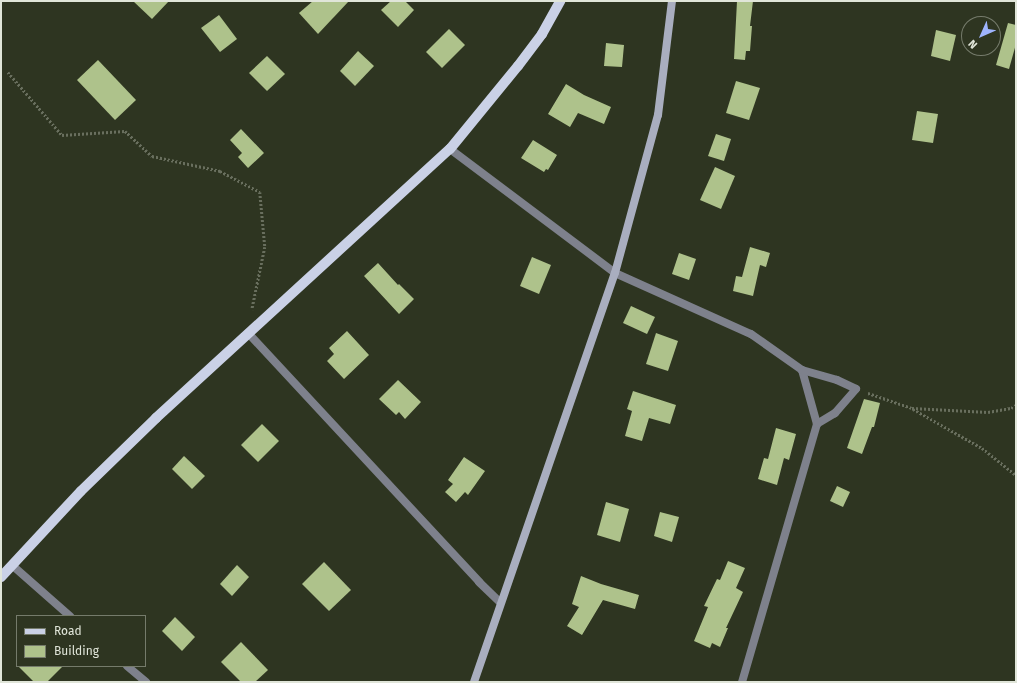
<!DOCTYPE html>
<html>
<head>
<meta charset="utf-8">
<style>
	body { margin:0 }
	#map { position:relative; width:1017px; height:683px; overflow:hidden; background:#2e3521; font-family:"Fira Sans",sans-serif }
	div>[style] { position:absolute }
	.building>* { inset:0; background:#aec28b }
	.path>* { height:2.5px; margin-top:-1.25px; transform-origin:0; background:repeating-linear-gradient(90deg,#696f5e 0 2px,transparent 0 4px) }
	.street>* { height:8px; margin:-4px; padding:0 4px; transform-origin:4px; border-radius:4px; background:#7e818c }
	.secondary>* { height:8px; margin:-4px; padding:0 4px; transform-origin:4px; border-radius:4px; background:#a9aebf }
	.primary>* { height:10px; margin:-5px; padding:0 5px; transform-origin:5px; border-radius:5px; background:#cad1e6 }
	span { translate:-50% -50%; white-space:nowrap; text-align:center; line-height:1.15; -webkit-text-stroke:4px #2e3521; paint-order:stroke }
	.frame { position:absolute; inset:0; border:2px solid #e0e5d9; pointer-events:none }
	.legend { position:absolute; left:16px; top:615px; width:130px; height:52px; box-sizing:border-box; background:#2e3521; border:1px solid #757b6b; margin:0; padding:5px 7px; list-style:none; font-size:12px; color:#e0e5d9 }
	.legend li { display:flex; align-items:center; gap:8px; height:20px }
	.legend b { width:20px; border:1px solid #757b6b }
	.north { position:absolute; left:961px; top:16px; width:40px; height:40px; box-sizing:border-box; background:#2e3521; border:1px solid #757b6b; border-radius:50%; rotate:225deg; font-size:11px; font-weight:700; line-height:16px; text-align:center; color:#e0e5d9 }
	.north::after { content:''; display:block; margin:auto; width:14px; height:18px; background:#9eb4fd; clip-path:polygon(50% 0,100% 100%,50% 72%,0 100%) }
</style>
</head>
<body>
<div id="map">
	<div class="building">
		<i style="clip-path:polygon(133px 1px,169px 1px,152px 19px)"></i>
		<i style="clip-path:polygon(313px 1px,349px 1px,318px 34px,299px 13px)"></i>
		<i style="clip-path:polygon(391px 1px,405px 1px,414px 10px,398px 27px,381px 10px)"></i>
		<i style="clip-path:polygon(737px 1px,753px 1px,750px 26px,752px 26px,750px 51px,746px 51px,745px 60px,734px 59px)"></i>
		<i style="clip-path:polygon(219px 15px,237px 39px,220px 52px,201px 28px)"></i>
		<i style="clip-path:polygon(1008px 23px,1016px 25px,1016px 44px,1009px 69px,996px 65px)"></i>
		<i style="clip-path:polygon(449px 29px,465px 45px,442px 68px,426px 52px)"></i>
		<i style="clip-path:polygon(936px 30px,956px 35px,950px 61px,931px 56px)"></i>
		<i style="clip-path:polygon(606px 43px,624px 45px,622px 67px,604px 66px)"></i>
		<i style="clip-path:polygon(358px 51px,374px 66px,355px 86px,340px 71px)"></i>
		<i style="clip-path:polygon(267px 56px,285px 74px,267px 91px,249px 73px)"></i>
		<i style="clip-path:polygon(98px 60px,136px 100px,115px 120px,77px 80px)"></i>
		<i style="clip-path:polygon(736px 81px,760px 88px,749px 120px,726px 113px)"></i>
		<i style="clip-path:polygon(566px 84px,584px 95px,611px 107px,604px 124px,578px 113px,570px 127px,548px 114px)"></i>
		<i style="clip-path:polygon(917px 111px,938px 114px,933px 143px,912px 140px)"></i>
		<i style="clip-path:polygon(241px 129px,264px 153px,248px 168px,238px 157px,242px 153px,230px 140px)"></i>
		<i style="clip-path:polygon(716px 134px,731px 139px,724px 161px,708px 156px)"></i>
		<i style="clip-path:polygon(533px 140px,557px 155px,548px 170px,546px 169px,544px 172px,521px 158px)"></i>
		<i style="clip-path:polygon(715px 167px,735px 176px,721px 209px,700px 200px)"></i>
		<i style="clip-path:polygon(750px 247px,770px 253px,766px 267px,760px 265px,753px 296px,733px 291px,736px 276px,742px 277px)"></i>
		<i style="clip-path:polygon(679px 253px,696px 259px,689px 280px,672px 274px)"></i>
		<i style="clip-path:polygon(532px 257px,551px 265px,539px 294px,520px 286px)"></i>
		<i style="clip-path:polygon(378px 263px,398px 285px,399px 284px,414px 299px,399px 314px,364px 276px)"></i>
		<i style="clip-path:polygon(631px 306px,655px 317px,647px 334px,623px 323px)"></i>
		<i style="clip-path:polygon(347px 331px,369px 355px,344px 379px,327px 361px,334px 354px,329px 348px)"></i>
		<i style="clip-path:polygon(656px 333px,678px 341px,668px 371px,646px 364px)"></i>
		<i style="clip-path:polygon(398px 380px,421px 402px,405px 419px,399px 412px,396px 415px,379px 399px)"></i>
		<i style="clip-path:polygon(633px 391px,676px 405px,670px 424px,649px 418px,642px 441px,625px 436px,632px 411px,627px 409px)"></i>
		<i style="clip-path:polygon(864px 399px,880px 403px,874px 427px,872px 427px,862px 454px,847px 448px)"></i>
		<i style="clip-path:polygon(262px 424px,279px 441px,258px 462px,241px 445px)"></i>
		<i style="clip-path:polygon(776px 428px,796px 434px,789px 460px,784px 458px,777px 485px,758px 479px,764px 458px,768px 459px)"></i>
		<i style="clip-path:polygon(184px 456px,205px 476px,192px 489px,172px 469px)"></i>
		<i style="clip-path:polygon(464px 457px,485px 471px,468px 495px,465px 492px,456px 502px,445px 492px,453px 484px,448px 480px)"></i>
		<i style="clip-path:polygon(837px 486px,850px 492px,843px 507px,830px 501px)"></i>
		<i style="clip-path:polygon(606px 502px,629px 509px,620px 542px,597px 535px)"></i>
		<i style="clip-path:polygon(660px 512px,679px 517px,672px 542px,654px 536px)"></i>
		<i style="clip-path:polygon(728px 561px,745px 568px,736px 588px,743px 592px,726px 628px,728px 628px,720px 647px,712px 643px,710px 648px,694px 641px,708px 607px,704px 606px,717px 579px,720px 580px)"></i>
		<i style="clip-path:polygon(324px 562px,351px 590px,329px 611px,302px 584px)"></i>
		<i style="clip-path:polygon(237px 565px,249px 577px,232px 596px,220px 584px)"></i>
		<i style="clip-path:polygon(581px 576px,601px 584px,639px 595px,635px 609px,603px 600px,582px 635px,567px 626px,579px 607px,572px 604px)"></i>
		<i style="clip-path:polygon(175px 617px,195px 637px,182px 651px,162px 631px)"></i>
		<i style="clip-path:polygon(241px 642px,268px 670px,255px 682px,241px 682px,221px 662px)"></i>
		<i style="clip-path:polygon(18px 666px,63px 666px,47px 682px,34px 682px)"></i>
	</div>
	<div class="path">
		<i style="left:8px;top:72px;width:83px;rotate:49.4deg"></i>
		<i style="left:62px;top:135px;width:63px;rotate:-3.6deg"></i>
		<i style="left:125px;top:131px;width:37px;rotate:43deg"></i>
		<i style="left:152px;top:156px;width:70px;rotate:12.4deg"></i>
		<i style="left:220px;top:171px;width:45px;rotate:27.7deg"></i>
		<i style="left:260px;top:192px;width:55px;rotate:84.8deg"></i>
		<i style="left:265px;top:247px;width:64px;rotate:101.7deg"></i>
		<i style="left:868px;top:393px;width:46px;rotate:18.8deg"></i>
		<i style="left:912px;top:408px;width:76px;rotate:3deg"></i>
		<i style="left:988px;top:412px;width:23px;rotate:-10deg"></i>
		<i style="left:1011px;top:408px;width:6px;rotate:-31deg"></i>
		<i style="left:913px;top:409px;width:79px;rotate:29.5deg"></i>
		<i style="left:982px;top:448px;width:43px;rotate:38.5deg"></i>
	</div>
	<div class="street">
		<i style="left:450px;top:149px;width:206px;rotate:36.9deg"></i>
		<i style="left:615px;top:273px;width:149px;rotate:24.2deg"></i>
		<i style="left:751px;top:334px;width:62px;rotate:35.2deg"></i>
		<i style="left:802px;top:370px;width:56px;rotate:74.5deg"></i>
		<i style="left:817px;top:424px;width:269px;rotate:106.2deg"></i>
		<i style="left:248px;top:333px;width:340px;rotate:47.1deg"></i>
		<i style="left:479px;top:582px;width:29px;rotate:44deg"></i>
		<i style="left:802px;top:370px;width:36px;rotate:16deg"></i>
		<i style="left:837px;top:380px;width:21px;rotate:25deg"></i>
		<i style="left:856px;top:389px;width:32px;rotate:131deg"></i>
		<i style="left:835px;top:413px;width:21px;rotate:149deg"></i>
		<i style="left:13px;top:566px;width:76px;rotate:41.3deg"></i>
		<i style="left:127px;top:666px;width:25px;rotate:40deg"></i>
	</div>
	<div class="secondary">
		<i style="left:474px;top:682px;width:433px;rotate:-71deg"></i>
		<i style="left:615px;top:273px;width:164px;rotate:-74.8deg"></i>
		<i style="left:658px;top:115px;width:115px;rotate:-83deg"></i>
	</div>
	<div class="primary">
		<i style="left:1px;top:577px;width:117px;rotate:-47.1deg"></i>
		<i style="left:81px;top:491px;width:105px;rotate:-44.2deg"></i>
		<i style="left:156px;top:418px;width:398px;rotate:-42.5deg"></i>
		<i style="left:450px;top:149px;width:107px;rotate:-50.7deg"></i>
		<i style="left:518px;top:66px;width:40px;rotate:-53deg"></i>
		<i style="left:542px;top:34px;width:38px;rotate:-61deg"></i>
	</div>
	<div class="frame"></div>
	<ul class="legend">
	<li><b style="height:5px;background:#cad1e6"></b>Road</li>
	<li><b style="height:11px;background:#aec28b"></b>Building</li>
	</ul>
	<div class="north">N</div>
</div>
</body>
</html>
